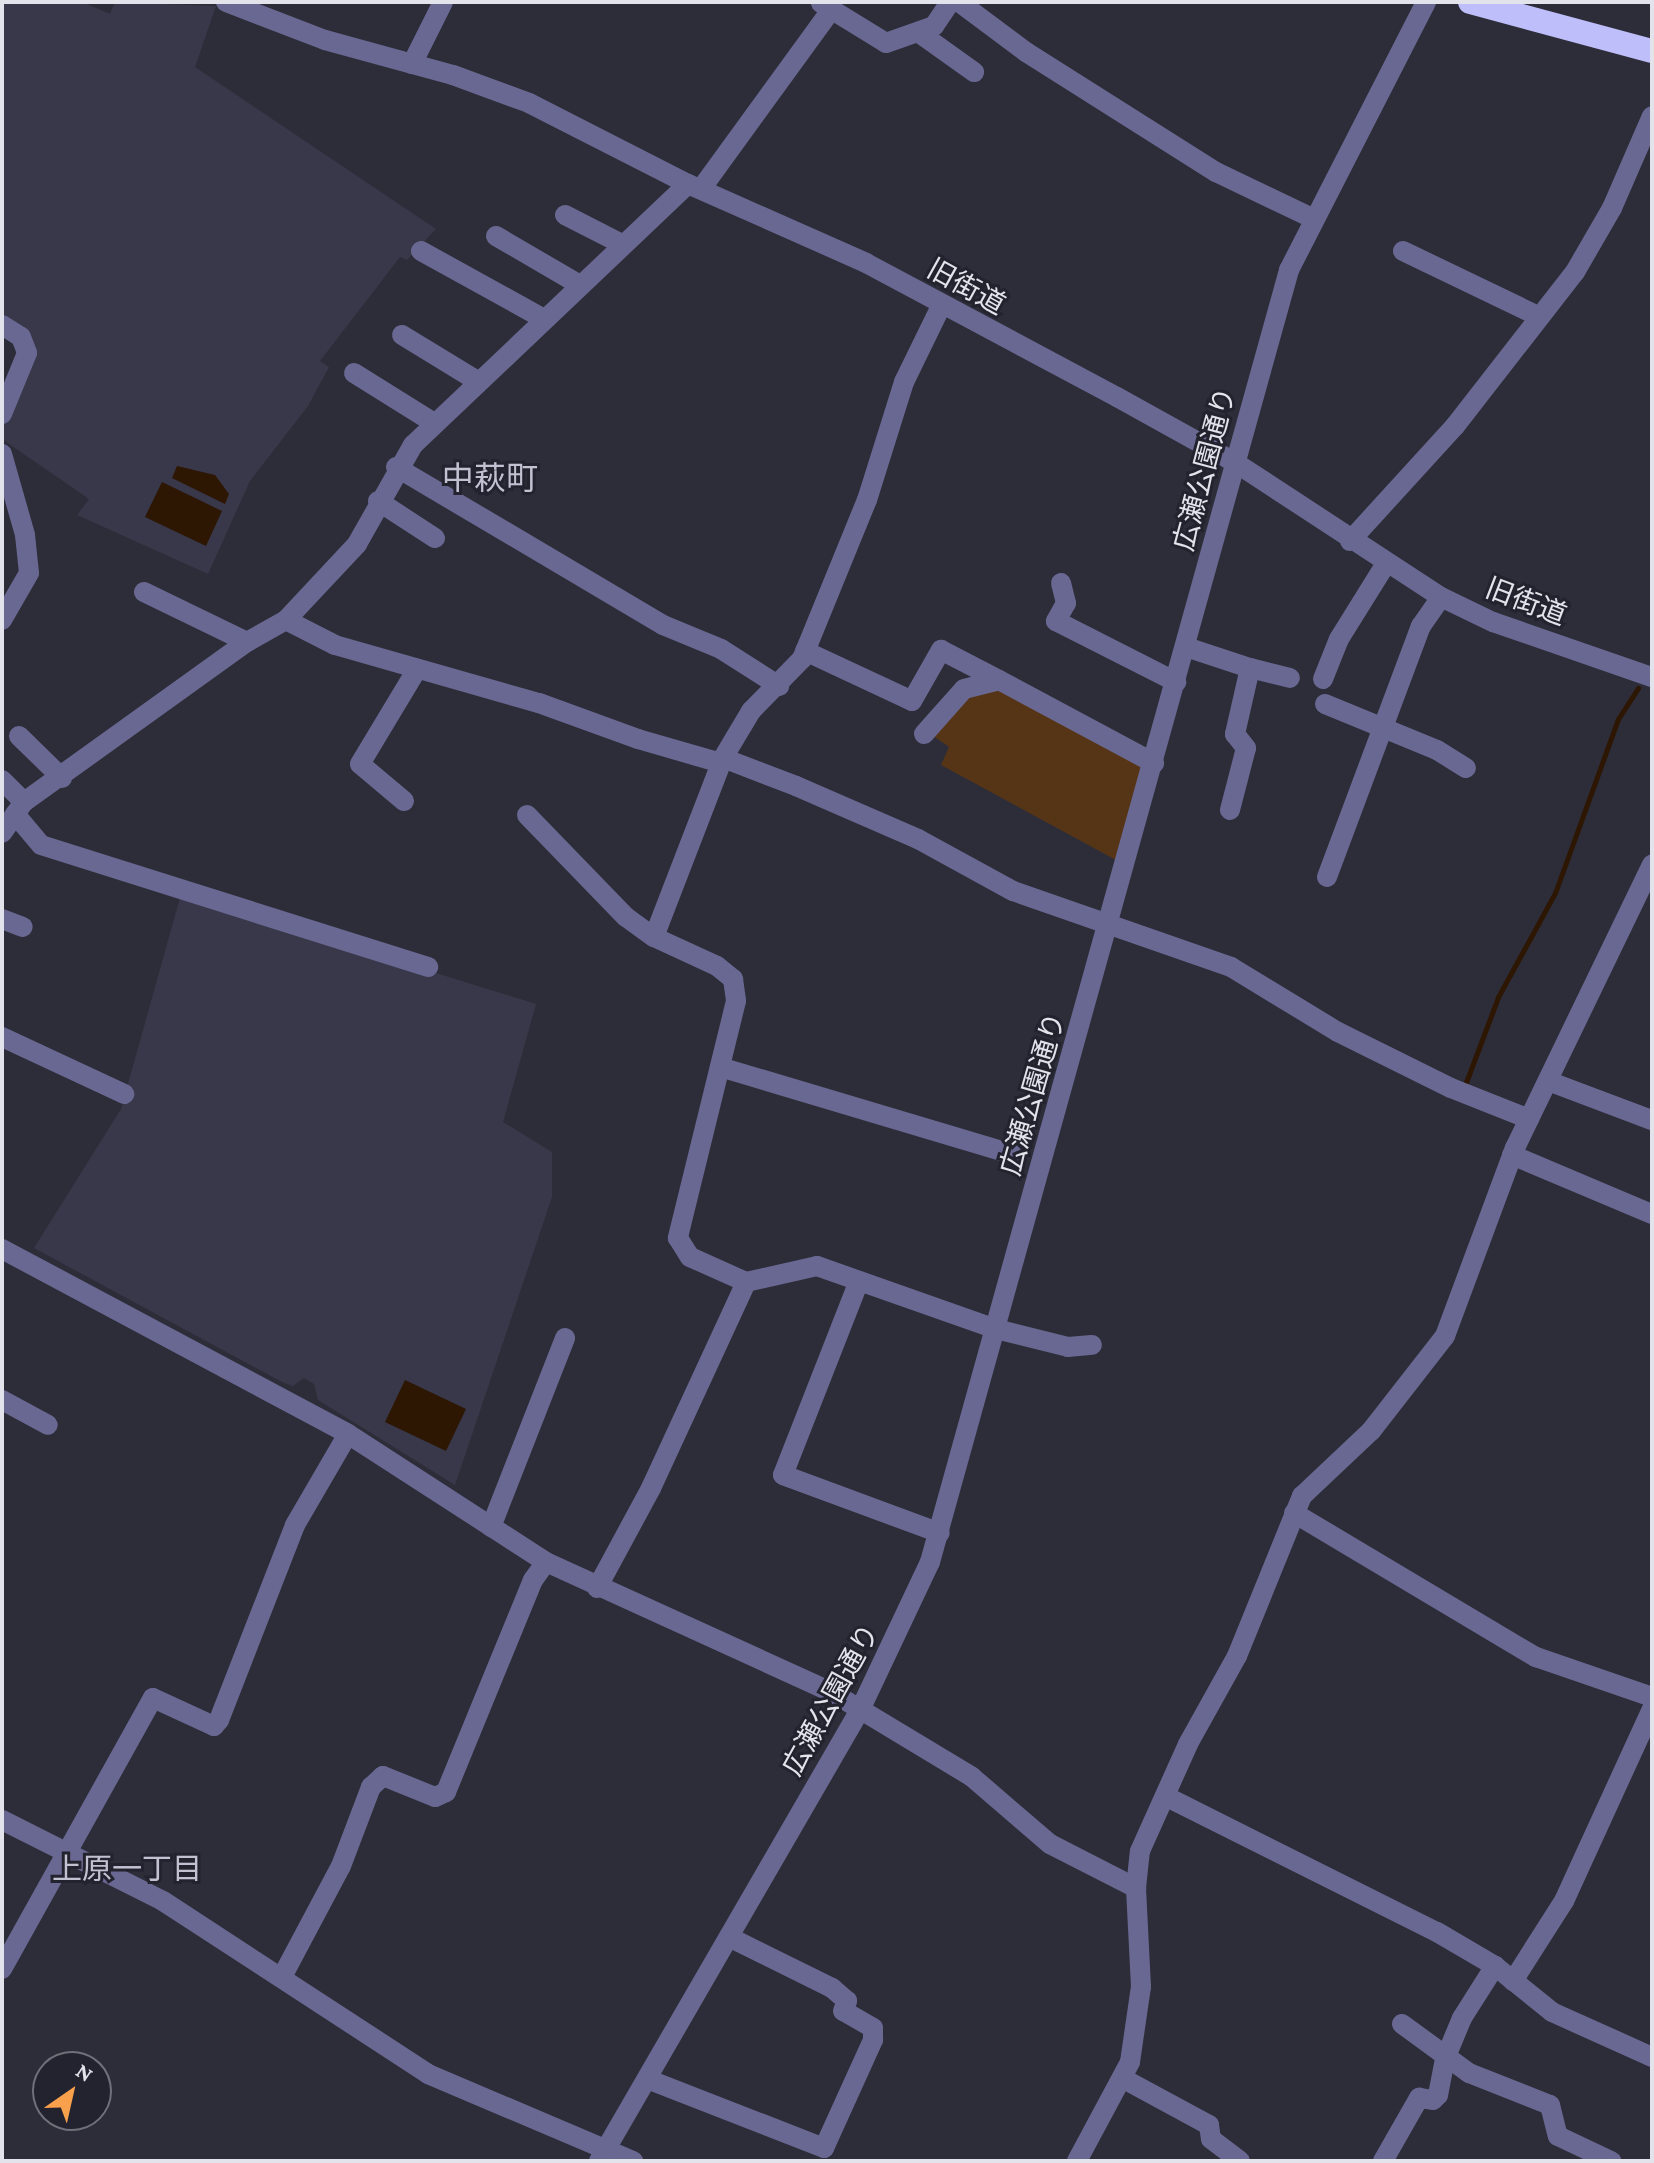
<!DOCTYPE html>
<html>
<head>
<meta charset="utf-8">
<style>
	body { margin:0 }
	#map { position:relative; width:1654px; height:2163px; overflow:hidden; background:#2d2d39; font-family:"Crimson Pro","Noto Sans JP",serif }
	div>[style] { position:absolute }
	.built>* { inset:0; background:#38384a }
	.green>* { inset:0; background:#563516 }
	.water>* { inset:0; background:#2d1602 }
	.stream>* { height:5px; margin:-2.5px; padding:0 2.5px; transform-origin:2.5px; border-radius:2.5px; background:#2d1602 }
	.minor>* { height:20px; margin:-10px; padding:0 10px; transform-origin:10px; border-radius:10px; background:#696892 }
	.highway>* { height:24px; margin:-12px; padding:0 12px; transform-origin:12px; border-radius:12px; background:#bebefb }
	span { translate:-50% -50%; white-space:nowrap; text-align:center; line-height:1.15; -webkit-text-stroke:6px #23232f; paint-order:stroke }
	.street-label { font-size:28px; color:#e3e3eb }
	.neighbourhood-label { font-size:30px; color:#c1c2d1 }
	.quarter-label { font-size:32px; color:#c1c2d1 }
	.frame { position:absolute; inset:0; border:4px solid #e3e3eb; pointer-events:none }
	.north { position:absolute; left:32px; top:2051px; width:80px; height:80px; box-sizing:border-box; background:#23232f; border:2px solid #70707a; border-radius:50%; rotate:34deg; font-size:22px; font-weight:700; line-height:32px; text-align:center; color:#e3e3eb }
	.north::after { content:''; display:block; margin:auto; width:28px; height:36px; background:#f9a04d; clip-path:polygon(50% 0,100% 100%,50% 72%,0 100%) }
</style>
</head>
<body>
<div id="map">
	<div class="built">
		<i style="clip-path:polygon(2px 2px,82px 2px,110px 14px,115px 2px,216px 6px,195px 67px,436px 229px,407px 260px,400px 257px,320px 361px,329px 367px,308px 406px,250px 481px,208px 574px,77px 515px,89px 499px,2px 439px,2px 425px,34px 352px,2px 316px)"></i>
		<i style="clip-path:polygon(181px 894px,536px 1004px,503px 1122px,552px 1152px,552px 1197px,455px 1485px,318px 1400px,314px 1384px,304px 1378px,293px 1386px,284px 1383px,34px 1248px,121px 1109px)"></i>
	</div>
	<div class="green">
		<i style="clip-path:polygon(995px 687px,1144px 767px,1116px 860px,941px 765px,949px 747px,932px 735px,968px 693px)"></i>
	</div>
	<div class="water">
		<i style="clip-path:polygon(177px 466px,215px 475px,229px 494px,225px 504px,172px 478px)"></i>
		<i style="clip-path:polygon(162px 482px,222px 511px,206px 546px,145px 517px)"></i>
		<i style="clip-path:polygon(405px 1380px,466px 1409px,446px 1451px,385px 1422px)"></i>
	</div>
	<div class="stream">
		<i style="left:1465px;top:1085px;width:94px;rotate:-69.4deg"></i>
		<i style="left:1498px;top:997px;width:119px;rotate:-61.3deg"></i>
		<i style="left:1555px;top:893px;width:185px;rotate:-70.1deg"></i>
		<i style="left:1618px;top:719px;width:37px;rotate:-57deg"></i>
	</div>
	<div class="minor">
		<i style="left:226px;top:2px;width:106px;rotate:21deg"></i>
		<i style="left:325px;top:40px;width:133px;rotate:15.3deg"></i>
		<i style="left:453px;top:75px;width:81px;rotate:20.2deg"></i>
		<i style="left:529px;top:103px;width:178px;rotate:27deg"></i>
		<i style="left:688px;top:184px;width:195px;rotate:23.9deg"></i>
		<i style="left:866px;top:263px;width:285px;rotate:28.1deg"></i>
		<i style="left:1117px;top:397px;width:136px;rotate:29deg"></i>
		<i style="left:1236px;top:463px;width:245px;rotate:33.2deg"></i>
		<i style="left:1441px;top:597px;width:58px;rotate:25.7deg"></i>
		<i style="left:1493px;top:622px;width:168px;rotate:19.1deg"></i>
		<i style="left:959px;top:2px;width:84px;rotate:36.7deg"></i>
		<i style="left:1026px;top:52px;width:225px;rotate:32.3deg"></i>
		<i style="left:1216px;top:172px;width:106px;rotate:25.6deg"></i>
		<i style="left:821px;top:3px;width:76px;rotate:31.6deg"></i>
		<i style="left:886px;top:43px;width:51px;rotate:-19.5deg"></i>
		<i style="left:934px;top:26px;width:29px;rotate:-56deg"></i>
		<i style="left:918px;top:32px;width:69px;rotate:35.5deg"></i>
		<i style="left:412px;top:64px;width:69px;rotate:-63.4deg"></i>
		<i style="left:701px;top:189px;width:223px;rotate:-54deg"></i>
		<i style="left:565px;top:215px;width:64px;rotate:27deg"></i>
		<i style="left:496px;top:236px;width:97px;rotate:30.3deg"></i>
		<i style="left:421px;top:251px;width:141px;rotate:28.9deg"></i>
		<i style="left:1403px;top:251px;width:148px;rotate:25.7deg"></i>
		<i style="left:2px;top:325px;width:22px;rotate:32deg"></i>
		<i style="left:21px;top:337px;width:17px;rotate:69deg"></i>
		<i style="left:27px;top:353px;width:66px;rotate:112.3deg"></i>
		<i style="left:402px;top:335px;width:90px;rotate:31.4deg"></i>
		<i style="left:354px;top:373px;width:94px;rotate:32deg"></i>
		<i style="left:2px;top:454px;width:84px;rotate:74.1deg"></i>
		<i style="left:25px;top:535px;width:38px;rotate:84deg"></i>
		<i style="left:29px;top:573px;width:54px;rotate:119.9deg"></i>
		<i style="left:396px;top:467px;width:310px;rotate:30.6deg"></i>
		<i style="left:663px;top:625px;width:63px;rotate:22.5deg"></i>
		<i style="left:721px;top:649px;width:69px;rotate:32.5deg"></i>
		<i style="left:378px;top:501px;width:68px;rotate:33deg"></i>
		<i style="left:1350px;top:541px;width:156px;rotate:-47.6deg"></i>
		<i style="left:1455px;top:426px;width:195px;rotate:-52.1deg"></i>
		<i style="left:1575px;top:272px;width:74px;rotate:-60deg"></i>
		<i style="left:1612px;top:208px;width:100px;rotate:-66.5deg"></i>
		<i style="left:1061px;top:583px;width:21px;rotate:76deg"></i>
		<i style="left:1066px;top:603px;width:21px;rotate:119deg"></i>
		<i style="left:1056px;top:621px;width:135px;rotate:26.9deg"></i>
		<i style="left:144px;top:592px;width:114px;rotate:25.9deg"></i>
		<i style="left:286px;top:620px;width:55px;rotate:27deg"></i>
		<i style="left:335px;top:645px;width:212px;rotate:15.9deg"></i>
		<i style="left:539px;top:703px;width:105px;rotate:20deg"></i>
		<i style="left:638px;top:739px;width:86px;rotate:16.1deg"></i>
		<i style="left:721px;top:763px;width:5px;rotate:-68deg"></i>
		<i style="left:723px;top:758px;width:78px;rotate:21deg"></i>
		<i style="left:796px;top:786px;width:133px;rotate:23.5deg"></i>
		<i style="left:918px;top:839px;width:108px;rotate:28.7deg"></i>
		<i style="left:1013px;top:891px;width:231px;rotate:19.2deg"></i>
		<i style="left:1231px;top:967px;width:125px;rotate:31.3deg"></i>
		<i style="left:1338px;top:1032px;width:126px;rotate:26.4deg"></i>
		<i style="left:1451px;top:1088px;width:84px;rotate:21.7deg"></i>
		<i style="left:1186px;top:647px;width:67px;rotate:18.2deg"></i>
		<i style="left:1250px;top:668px;width:68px;rotate:102.8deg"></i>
		<i style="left:1235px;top:734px;width:18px;rotate:52deg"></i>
		<i style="left:1246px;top:748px;width:64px;rotate:104.5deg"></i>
		<i style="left:805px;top:651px;width:118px;rotate:25deg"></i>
		<i style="left:912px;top:701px;width:59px;rotate:-60.4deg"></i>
		<i style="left:941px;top:650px;width:65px;rotate:27.3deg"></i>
		<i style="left:1250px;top:668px;width:41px;rotate:14deg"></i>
		<i style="left:1323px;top:679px;width:43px;rotate:-68.2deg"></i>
		<i style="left:1339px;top:639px;width:87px;rotate:-58.1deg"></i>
		<i style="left:1325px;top:704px;width:121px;rotate:22.3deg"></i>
		<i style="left:1437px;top:750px;width:34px;rotate:32deg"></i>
		<i style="left:924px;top:734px;width:60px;rotate:-48.4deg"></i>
		<i style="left:964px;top:689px;width:36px;rotate:-14deg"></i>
		<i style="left:999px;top:680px;width:176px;rotate:28.2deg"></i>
		<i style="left:19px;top:736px;width:60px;rotate:44.3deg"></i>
		<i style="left:723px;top:758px;width:55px;rotate:-59.2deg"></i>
		<i style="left:751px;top:711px;width:73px;rotate:-45.6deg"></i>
		<i style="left:802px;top:659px;width:172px;rotate:-67.8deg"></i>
		<i style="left:867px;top:500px;width:124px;rotate:-72.6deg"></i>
		<i style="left:904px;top:382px;width:85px;rotate:-64deg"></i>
		<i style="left:2px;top:780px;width:31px;rotate:45deg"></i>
		<i style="left:404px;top:801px;width:57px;rotate:-139.9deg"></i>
		<i style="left:360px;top:764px;width:111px;rotate:-59deg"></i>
		<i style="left:15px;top:814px;width:40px;rotate:50deg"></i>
		<i style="left:41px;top:845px;width:406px;rotate:17.5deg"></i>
		<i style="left:527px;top:815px;width:142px;rotate:45.9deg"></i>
		<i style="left:626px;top:917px;width:34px;rotate:36deg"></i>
		<i style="left:654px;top:937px;width:186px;rotate:-68.9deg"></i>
		<i style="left:2px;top:833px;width:38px;rotate:-55deg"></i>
		<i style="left:24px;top:802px;width:274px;rotate:-35.7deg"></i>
		<i style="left:247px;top:642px;width:45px;rotate:-29.4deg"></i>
		<i style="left:286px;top:620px;width:104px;rotate:-46.9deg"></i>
		<i style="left:357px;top:544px;width:114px;rotate:-60.5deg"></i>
		<i style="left:413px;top:445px;width:379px;rotate:-43.5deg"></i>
		<i style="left:1327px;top:877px;width:268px;rotate:-69.5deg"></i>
		<i style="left:1421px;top:626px;width:35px;rotate:-55deg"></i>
		<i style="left:2px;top:919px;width:22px;rotate:21deg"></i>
		<i style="left:654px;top:937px;width:69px;rotate:24.7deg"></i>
		<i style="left:717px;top:966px;width:21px;rotate:39deg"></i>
		<i style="left:733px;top:979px;width:22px;rotate:82deg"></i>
		<i style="left:736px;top:1001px;width:244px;rotate:103.8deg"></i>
		<i style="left:678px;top:1238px;width:22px;rotate:58deg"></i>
		<i style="left:690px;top:1257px;width:61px;rotate:24.1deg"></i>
		<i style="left:2px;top:1037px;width:135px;rotate:25deg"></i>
		<i style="left:720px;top:1067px;width:304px;rotate:16.6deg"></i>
		<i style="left:1548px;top:1081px;width:111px;rotate:20.6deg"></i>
		<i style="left:1512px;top:1155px;width:152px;rotate:22.9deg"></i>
		<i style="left:2px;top:1249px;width:392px;rotate:28.1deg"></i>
		<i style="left:348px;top:1434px;width:236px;rotate:32.9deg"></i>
		<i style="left:546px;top:1562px;width:315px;rotate:24.5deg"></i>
		<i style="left:833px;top:1693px;width:162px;rotate:31.1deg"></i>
		<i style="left:972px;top:1777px;width:103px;rotate:40.7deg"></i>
		<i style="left:1050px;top:1844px;width:97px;rotate:27.1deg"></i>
		<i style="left:859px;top:1281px;width:208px;rotate:111.4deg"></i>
		<i style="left:783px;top:1475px;width:167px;rotate:20.3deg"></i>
		<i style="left:2px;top:1400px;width:52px;rotate:28.5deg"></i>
		<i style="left:1294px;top:1513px;width:282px;rotate:30.8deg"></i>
		<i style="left:1536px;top:1657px;width:123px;rotate:19deg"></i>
		<i style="left:491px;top:1527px;width:203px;rotate:-68.6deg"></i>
		<i style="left:597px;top:1588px;width:114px;rotate:-61.6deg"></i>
		<i style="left:651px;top:1488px;width:227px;rotate:-65.2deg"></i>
		<i style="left:746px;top:1282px;width:73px;rotate:-12.7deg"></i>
		<i style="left:817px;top:1266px;width:190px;rotate:19.4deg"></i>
		<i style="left:996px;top:1329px;width:74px;rotate:14deg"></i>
		<i style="left:1068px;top:1347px;width:24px;rotate:-5deg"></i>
		<i style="left:1165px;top:1796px;width:304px;rotate:26.6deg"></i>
		<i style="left:1437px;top:1932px;width:67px;rotate:30.4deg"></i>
		<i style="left:1495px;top:1966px;width:73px;rotate:38.9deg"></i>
		<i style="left:1552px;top:2012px;width:110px;rotate:24.2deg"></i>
		<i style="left:2px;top:1820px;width:180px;rotate:26.7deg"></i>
		<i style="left:163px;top:1901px;width:316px;rotate:33.1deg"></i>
		<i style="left:428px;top:2074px;width:223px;rotate:23deg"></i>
		<i style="left:2px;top:1969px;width:310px;rotate:-60.9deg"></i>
		<i style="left:153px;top:1698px;width:67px;rotate:24.7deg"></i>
		<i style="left:214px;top:1726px;width:8px;rotate:-50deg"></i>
		<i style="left:219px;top:1720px;width:209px;rotate:-68.7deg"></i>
		<i style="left:295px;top:1525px;width:105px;rotate:-59.8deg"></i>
		<i style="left:283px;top:1975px;width:123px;rotate:-62deg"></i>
		<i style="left:341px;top:1866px;width:85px;rotate:-69.2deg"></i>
		<i style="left:371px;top:1787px;width:16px;rotate:-43deg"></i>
		<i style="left:383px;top:1776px;width:56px;rotate:22deg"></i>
		<i style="left:435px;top:1797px;width:12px;rotate:-24deg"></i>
		<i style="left:446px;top:1792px;width:229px;rotate:-67.7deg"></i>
		<i style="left:533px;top:1580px;width:22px;rotate:-54deg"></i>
		<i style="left:1513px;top:1981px;width:95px;rotate:-57.5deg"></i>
		<i style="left:1564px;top:1901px;width:211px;rotate:-65.4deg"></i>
		<i style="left:1402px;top:2024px;width:83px;rotate:36.2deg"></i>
		<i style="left:1469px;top:2073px;width:87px;rotate:21.6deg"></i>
		<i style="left:1550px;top:2105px;width:32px;rotate:76deg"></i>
		<i style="left:1558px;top:2136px;width:59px;rotate:25.3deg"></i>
		<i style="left:1122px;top:2078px;width:99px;rotate:28.4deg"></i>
		<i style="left:1209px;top:2125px;width:14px;rotate:82deg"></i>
		<i style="left:1211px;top:2139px;width:36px;rotate:37deg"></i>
		<i style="left:647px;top:2079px;width:190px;rotate:21.3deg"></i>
		<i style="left:824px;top:2148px;width:119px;rotate:-65.6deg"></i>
		<i style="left:873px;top:2040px;width:12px;rotate:-90deg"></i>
		<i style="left:873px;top:2028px;width:34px;rotate:-150deg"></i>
		<i style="left:843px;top:2011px;width:11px;rotate:-68deg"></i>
		<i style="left:847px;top:2001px;width:20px;rotate:-139deg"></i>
		<i style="left:832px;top:1988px;width:115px;rotate:-153.7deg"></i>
		<i style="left:599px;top:2161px;width:521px;rotate:-59.94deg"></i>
		<i style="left:860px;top:1710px;width:164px;rotate:-64.7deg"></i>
		<i style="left:930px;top:1562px;width:1341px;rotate:-74.47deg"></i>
		<i style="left:1289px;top:270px;width:301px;rotate:-62.9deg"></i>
		<i style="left:1077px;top:2161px;width:112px;rotate:-61.8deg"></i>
		<i style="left:1130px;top:2062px;width:76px;rotate:-81.7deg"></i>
		<i style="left:1141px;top:1987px;width:99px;rotate:-92.9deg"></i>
		<i style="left:1136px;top:1888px;width:37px;rotate:-84deg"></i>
		<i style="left:1140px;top:1851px;width:117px;rotate:-65.8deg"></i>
		<i style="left:1188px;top:1744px;width:101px;rotate:-60.9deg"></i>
		<i style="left:1237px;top:1656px;width:173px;rotate:-67.9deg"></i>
		<i style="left:1302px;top:1496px;width:95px;rotate:-43.3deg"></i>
		<i style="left:1371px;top:1431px;width:120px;rotate:-52.1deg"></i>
		<i style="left:1445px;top:1336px;width:201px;rotate:-69.6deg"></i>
		<i style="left:1515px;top:1148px;width:315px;rotate:-64.2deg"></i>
		<i style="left:1383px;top:2161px;width:73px;rotate:-60.3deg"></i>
		<i style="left:1419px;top:2098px;width:14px;rotate:8deg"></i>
		<i style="left:1433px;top:2100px;width:7px;rotate:-45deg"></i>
		<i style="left:1438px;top:2095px;width:37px;rotate:-79deg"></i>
		<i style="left:1445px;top:2059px;width:44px;rotate:-67.5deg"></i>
		<i style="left:1462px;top:2018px;width:62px;rotate:-57.6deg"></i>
	</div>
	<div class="highway">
		<i style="left:1470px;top:2px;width:188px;rotate:15.1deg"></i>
	</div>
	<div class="street-label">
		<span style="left:966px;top:287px;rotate:29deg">旧街道</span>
		<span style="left:1205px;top:469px;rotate:-75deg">広瀬公園通り</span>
		<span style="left:1526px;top:602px;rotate:21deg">旧街道</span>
		<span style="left:1033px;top:1094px;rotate:-74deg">広瀬公園通り</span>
		<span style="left:831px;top:1700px;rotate:-61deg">広瀬公園通り</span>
	</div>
	<div class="neighbourhood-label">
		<span style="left:127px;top:1869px">上原一丁目</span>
	</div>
	<div class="quarter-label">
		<span style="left:490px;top:478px">中萩町</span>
	</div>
	<div class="frame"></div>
	<div class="north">N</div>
</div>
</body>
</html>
